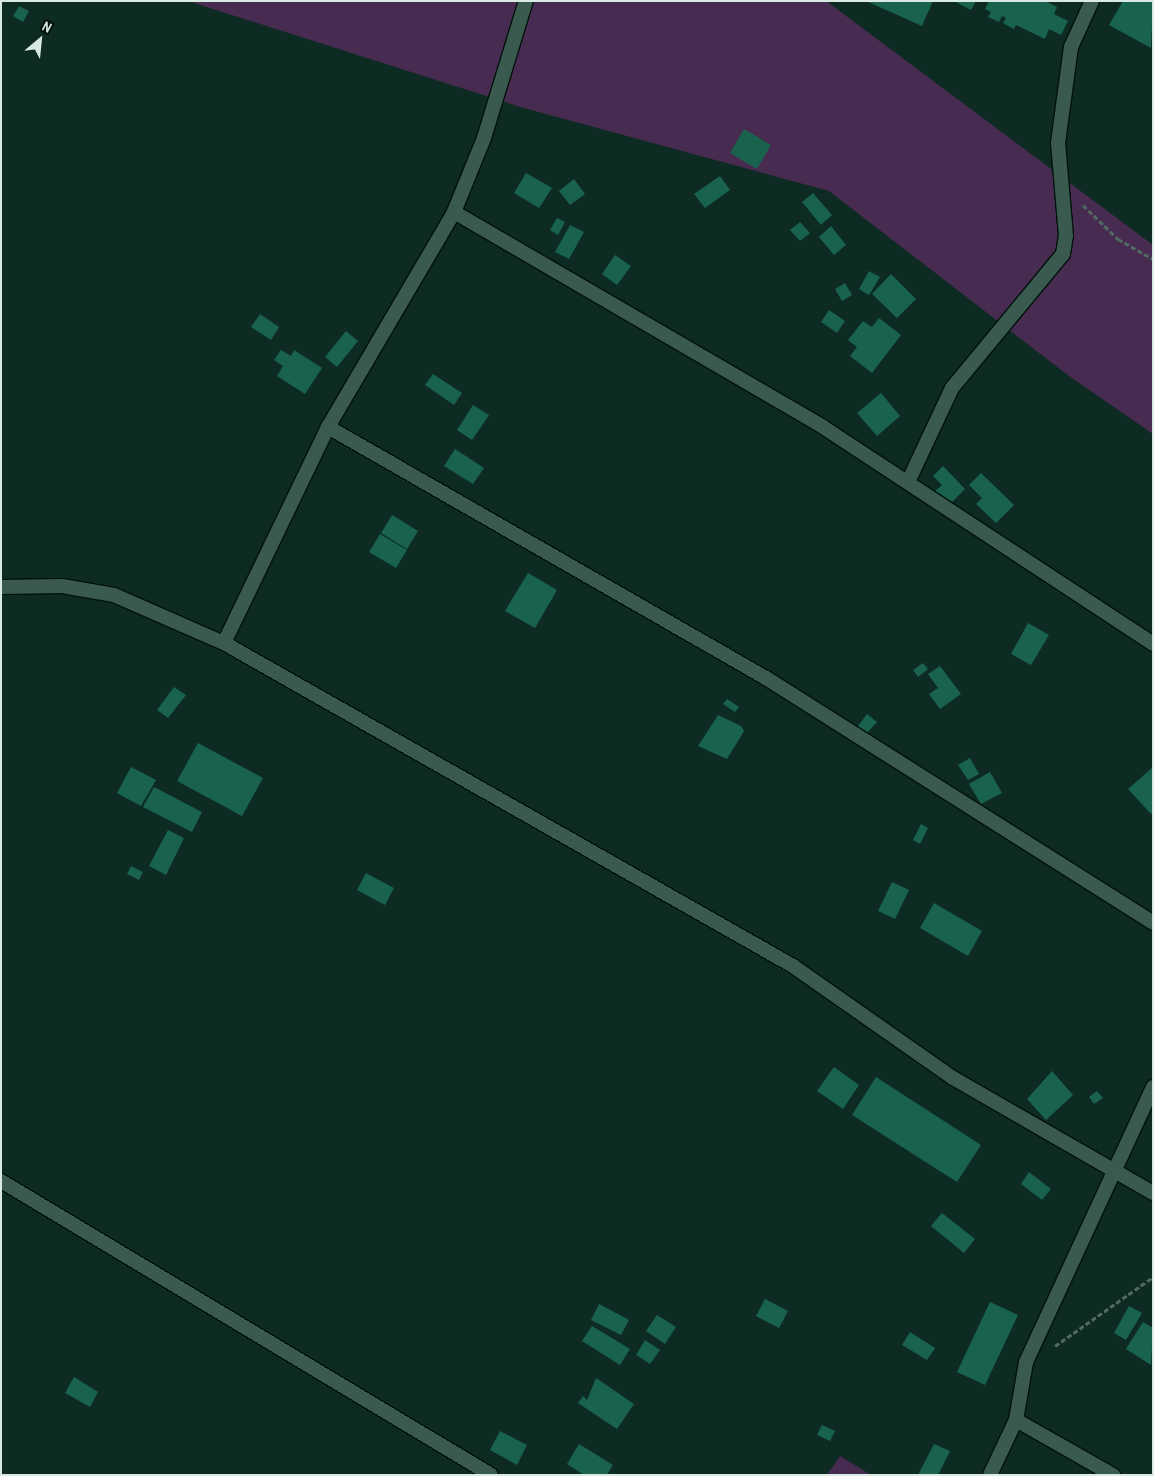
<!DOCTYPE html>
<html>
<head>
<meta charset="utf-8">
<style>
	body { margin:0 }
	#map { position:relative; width:1154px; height:1476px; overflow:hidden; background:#0d2b22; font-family:"Archivo Narrow",sans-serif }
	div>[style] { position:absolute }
	.green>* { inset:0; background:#482b50 }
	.building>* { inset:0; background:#19634e }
	.path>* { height:3px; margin-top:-1.5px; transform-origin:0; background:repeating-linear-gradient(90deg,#506a61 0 5px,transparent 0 7.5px) }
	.roads { filter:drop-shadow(1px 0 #00120c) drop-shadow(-1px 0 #00120c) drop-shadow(0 1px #00120c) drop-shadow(0 -1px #00120c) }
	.minor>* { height:14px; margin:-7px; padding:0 7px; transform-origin:7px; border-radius:7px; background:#3b5a4f }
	span { translate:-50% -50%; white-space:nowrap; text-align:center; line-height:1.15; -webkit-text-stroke:4px #05110d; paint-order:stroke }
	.frame { position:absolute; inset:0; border:2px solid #d9eae3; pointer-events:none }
	.north { position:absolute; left:15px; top:15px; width:50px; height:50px; -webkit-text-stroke:4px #05110d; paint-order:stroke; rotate:28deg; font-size:14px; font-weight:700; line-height:20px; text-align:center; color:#d9eae3 }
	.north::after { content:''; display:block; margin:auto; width:18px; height:22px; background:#d9eae3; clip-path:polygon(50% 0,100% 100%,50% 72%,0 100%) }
</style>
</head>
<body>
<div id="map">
	<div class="green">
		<i style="clip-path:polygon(188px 1px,826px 1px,1153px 245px,1153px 434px,1069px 376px,829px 191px,524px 108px)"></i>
		<i style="clip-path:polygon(840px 1456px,871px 1475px,827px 1475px)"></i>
	</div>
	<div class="building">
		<i style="clip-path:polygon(866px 1px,933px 1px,922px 26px)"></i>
		<i style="clip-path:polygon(954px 1px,976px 1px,971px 10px)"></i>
		<i style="clip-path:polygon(989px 1px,1045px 1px,1057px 7px,1054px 14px,1068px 21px,1061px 35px,1049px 29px,1045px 39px,1016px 25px,1014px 29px,1003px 23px,1006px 18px,1002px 16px,999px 22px,988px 17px,991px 12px,985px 9px)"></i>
		<i style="clip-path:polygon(1123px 1px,1153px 1px,1151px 48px,1109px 25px)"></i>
		<i style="clip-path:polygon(19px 6px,29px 11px,23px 22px,13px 16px)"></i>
		<i style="clip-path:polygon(744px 129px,771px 145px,757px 169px,730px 153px)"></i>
		<i style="clip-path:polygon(526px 173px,552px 188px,539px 208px,514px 193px)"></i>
		<i style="clip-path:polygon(720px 176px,730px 190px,705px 208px,694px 194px)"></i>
		<i style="clip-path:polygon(574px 179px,585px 194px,570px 205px,559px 191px)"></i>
		<i style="clip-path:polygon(813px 193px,832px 215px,821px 225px,802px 202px)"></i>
		<i style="clip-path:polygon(557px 218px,565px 222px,558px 235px,550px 230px)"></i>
		<i style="clip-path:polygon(800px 222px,810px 233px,800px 241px,790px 230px)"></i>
		<i style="clip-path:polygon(570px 225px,584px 232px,569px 259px,555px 252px)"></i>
		<i style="clip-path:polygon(831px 226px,846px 245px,834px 255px,819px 237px)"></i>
		<i style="clip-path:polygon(615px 255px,631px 266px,617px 285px,602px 274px)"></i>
		<i style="clip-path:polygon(869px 271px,880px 277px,869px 295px,859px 289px)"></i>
		<i style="clip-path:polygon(891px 274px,916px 299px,897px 318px,872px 294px)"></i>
		<i style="clip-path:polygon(845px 283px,852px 295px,842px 301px,835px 289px)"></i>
		<i style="clip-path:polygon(829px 310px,845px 321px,837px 333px,821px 322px)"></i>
		<i style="clip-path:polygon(260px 314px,279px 327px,271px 340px,251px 327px)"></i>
		<i style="clip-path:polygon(879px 318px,901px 335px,872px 373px,850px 356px,857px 347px,848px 340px,863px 321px,872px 327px)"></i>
		<i style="clip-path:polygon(346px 331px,358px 341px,337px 367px,325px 357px)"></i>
		<i style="clip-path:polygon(281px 350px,291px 356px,294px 350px,322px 368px,305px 394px,277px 376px,283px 366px,274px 360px)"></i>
		<i style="clip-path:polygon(433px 374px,462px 393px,454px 405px,425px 385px)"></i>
		<i style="clip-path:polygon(881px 393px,900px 416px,877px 436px,857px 413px)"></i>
		<i style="clip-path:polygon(473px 405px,489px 415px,472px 440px,457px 430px)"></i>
		<i style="clip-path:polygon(455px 449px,484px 468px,473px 484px,444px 466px)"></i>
		<i style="clip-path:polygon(943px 466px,965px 489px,948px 506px,934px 492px,942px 485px,933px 476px)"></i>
		<i style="clip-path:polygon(981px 473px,1014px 505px,996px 523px,976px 504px,982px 498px,969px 485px)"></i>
		<i style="clip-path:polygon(392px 515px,418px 531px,407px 549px,381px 533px)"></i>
		<i style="clip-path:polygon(380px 534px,407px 550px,396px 568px,369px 552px)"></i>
		<i style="clip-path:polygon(528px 573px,557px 590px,535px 628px,505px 611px)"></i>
		<i style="clip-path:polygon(1028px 623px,1049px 635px,1031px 665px,1011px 654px)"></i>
		<i style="clip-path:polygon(923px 663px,928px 669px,918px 677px,913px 670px)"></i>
		<i style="clip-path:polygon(940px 666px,961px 694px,940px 709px,929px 694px,938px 688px,928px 674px)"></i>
		<i style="clip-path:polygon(174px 687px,186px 695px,168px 718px,157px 710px)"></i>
		<i style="clip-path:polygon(727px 699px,739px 707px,735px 712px,723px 704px)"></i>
		<i style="clip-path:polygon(867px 714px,877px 722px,867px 733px,858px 726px)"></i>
		<i style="clip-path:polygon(718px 715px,741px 726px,744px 731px,727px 759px,698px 746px)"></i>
		<i style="clip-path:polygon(198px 743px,263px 778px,242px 816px,177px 781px)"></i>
		<i style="clip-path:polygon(970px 758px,979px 774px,968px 780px,958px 765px)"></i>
		<i style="clip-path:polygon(131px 767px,156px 780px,141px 806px,117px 793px)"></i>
		<i style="clip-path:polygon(1153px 767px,1153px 812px,1151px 814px,1128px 789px)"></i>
		<i style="clip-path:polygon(990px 772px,1002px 793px,981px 804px,969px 784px)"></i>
		<i style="clip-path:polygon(154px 787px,202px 812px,192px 832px,143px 807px)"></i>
		<i style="clip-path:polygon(921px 824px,928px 828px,920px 844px,913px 840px)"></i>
		<i style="clip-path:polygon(168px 830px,184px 838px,166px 875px,149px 866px)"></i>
		<i style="clip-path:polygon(131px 866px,143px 872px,139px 880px,127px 874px)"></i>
		<i style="clip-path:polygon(366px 873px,394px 888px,385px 905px,357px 890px)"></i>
		<i style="clip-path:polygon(892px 882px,909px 890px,895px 919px,878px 911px)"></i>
		<i style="clip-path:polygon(934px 903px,982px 931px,968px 956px,920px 928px)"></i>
		<i style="clip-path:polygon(834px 1067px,859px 1085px,843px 1109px,817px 1091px)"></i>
		<i style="clip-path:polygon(1052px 1071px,1073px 1095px,1046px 1120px,1027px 1099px)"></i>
		<i style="clip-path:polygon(876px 1077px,981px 1145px,957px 1182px,852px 1115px)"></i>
		<i style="clip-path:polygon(1097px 1091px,1103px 1098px,1094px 1104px,1089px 1097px)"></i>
		<i style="clip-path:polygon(1029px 1172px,1051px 1189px,1042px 1200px,1021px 1184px)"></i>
		<i style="clip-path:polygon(942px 1213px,975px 1239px,964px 1253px,931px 1226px)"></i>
		<i style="clip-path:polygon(765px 1299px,788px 1311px,779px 1328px,756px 1316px)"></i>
		<i style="clip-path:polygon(990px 1302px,1018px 1315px,985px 1385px,957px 1372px)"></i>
		<i style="clip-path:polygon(599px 1304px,629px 1320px,621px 1335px,591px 1320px)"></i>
		<i style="clip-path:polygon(1129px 1306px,1142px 1313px,1126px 1340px,1114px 1333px)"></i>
		<i style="clip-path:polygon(657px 1315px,676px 1327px,665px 1344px,646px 1331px)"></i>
		<i style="clip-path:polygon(1143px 1322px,1153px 1328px,1151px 1365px,1126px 1349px)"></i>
		<i style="clip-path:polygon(592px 1326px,630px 1349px,620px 1365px,582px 1341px)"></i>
		<i style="clip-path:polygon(910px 1332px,935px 1348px,927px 1360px,902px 1345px)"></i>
		<i style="clip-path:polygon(645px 1340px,660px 1350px,650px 1364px,636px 1355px)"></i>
		<i style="clip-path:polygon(74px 1377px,98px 1392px,90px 1407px,65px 1393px)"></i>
		<i style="clip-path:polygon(596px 1378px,634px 1404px,617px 1429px,578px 1403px,583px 1396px,587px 1400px)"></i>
		<i style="clip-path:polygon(822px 1425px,835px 1431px,830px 1441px,817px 1435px)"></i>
		<i style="clip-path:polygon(500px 1431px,527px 1445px,517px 1465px,490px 1450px)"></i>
		<i style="clip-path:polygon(579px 1444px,613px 1465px,607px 1475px,584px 1475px,567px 1464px)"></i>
		<i style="clip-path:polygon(934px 1444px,950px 1451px,938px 1475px,918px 1475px)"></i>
	</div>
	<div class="path">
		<i style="left:1083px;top:205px;width:49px;rotate:44.2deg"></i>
		<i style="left:1118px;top:239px;width:40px;rotate:29.7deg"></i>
		<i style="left:1055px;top:1346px;width:120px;rotate:-35.1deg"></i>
	</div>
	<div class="roads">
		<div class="minor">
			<i style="left:454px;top:212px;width:427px;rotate:30.2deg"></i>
			<i style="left:823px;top:427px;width:395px;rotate:33.3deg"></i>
			<i style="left:328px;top:427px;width:505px;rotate:29.82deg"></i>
			<i style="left:766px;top:678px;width:458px;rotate:32.3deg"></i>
			<i style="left:908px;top:482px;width:104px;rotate:-64.9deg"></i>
			<i style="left:952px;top:388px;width:174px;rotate:-50.4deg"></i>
			<i style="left:1063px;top:254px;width:18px;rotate:-81deg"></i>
			<i style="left:1066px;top:236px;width:93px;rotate:-94.9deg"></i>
			<i style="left:1058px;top:143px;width:97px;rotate:-82.3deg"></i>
			<i style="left:1071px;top:47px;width:51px;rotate:-65.5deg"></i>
			<i style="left:1px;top:587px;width:61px;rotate:-0.9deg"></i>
			<i style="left:62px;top:586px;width:53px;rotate:9.8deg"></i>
			<i style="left:114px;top:595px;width:120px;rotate:23.6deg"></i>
			<i style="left:224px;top:643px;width:654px;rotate:29.58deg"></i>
			<i style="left:793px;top:966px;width:195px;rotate:35deg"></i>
			<i style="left:953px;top:1078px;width:231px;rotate:29.9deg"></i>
			<i style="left:224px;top:643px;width:240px;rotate:-64.3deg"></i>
			<i style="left:328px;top:427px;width:249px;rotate:-59.6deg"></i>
			<i style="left:454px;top:212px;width:80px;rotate:-67.9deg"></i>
			<i style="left:484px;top:138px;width:143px;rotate:-73deg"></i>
			<i style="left:1px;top:1181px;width:571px;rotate:30.96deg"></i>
			<i style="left:1016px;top:1420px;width:112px;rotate:29.6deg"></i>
			<i style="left:990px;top:1475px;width:61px;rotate:-64.7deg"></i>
			<i style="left:1016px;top:1420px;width:59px;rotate:-80.2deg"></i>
			<i style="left:1026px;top:1362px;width:303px;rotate:-65.2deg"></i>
		</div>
	</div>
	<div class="frame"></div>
	<div class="north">N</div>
</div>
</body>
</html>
